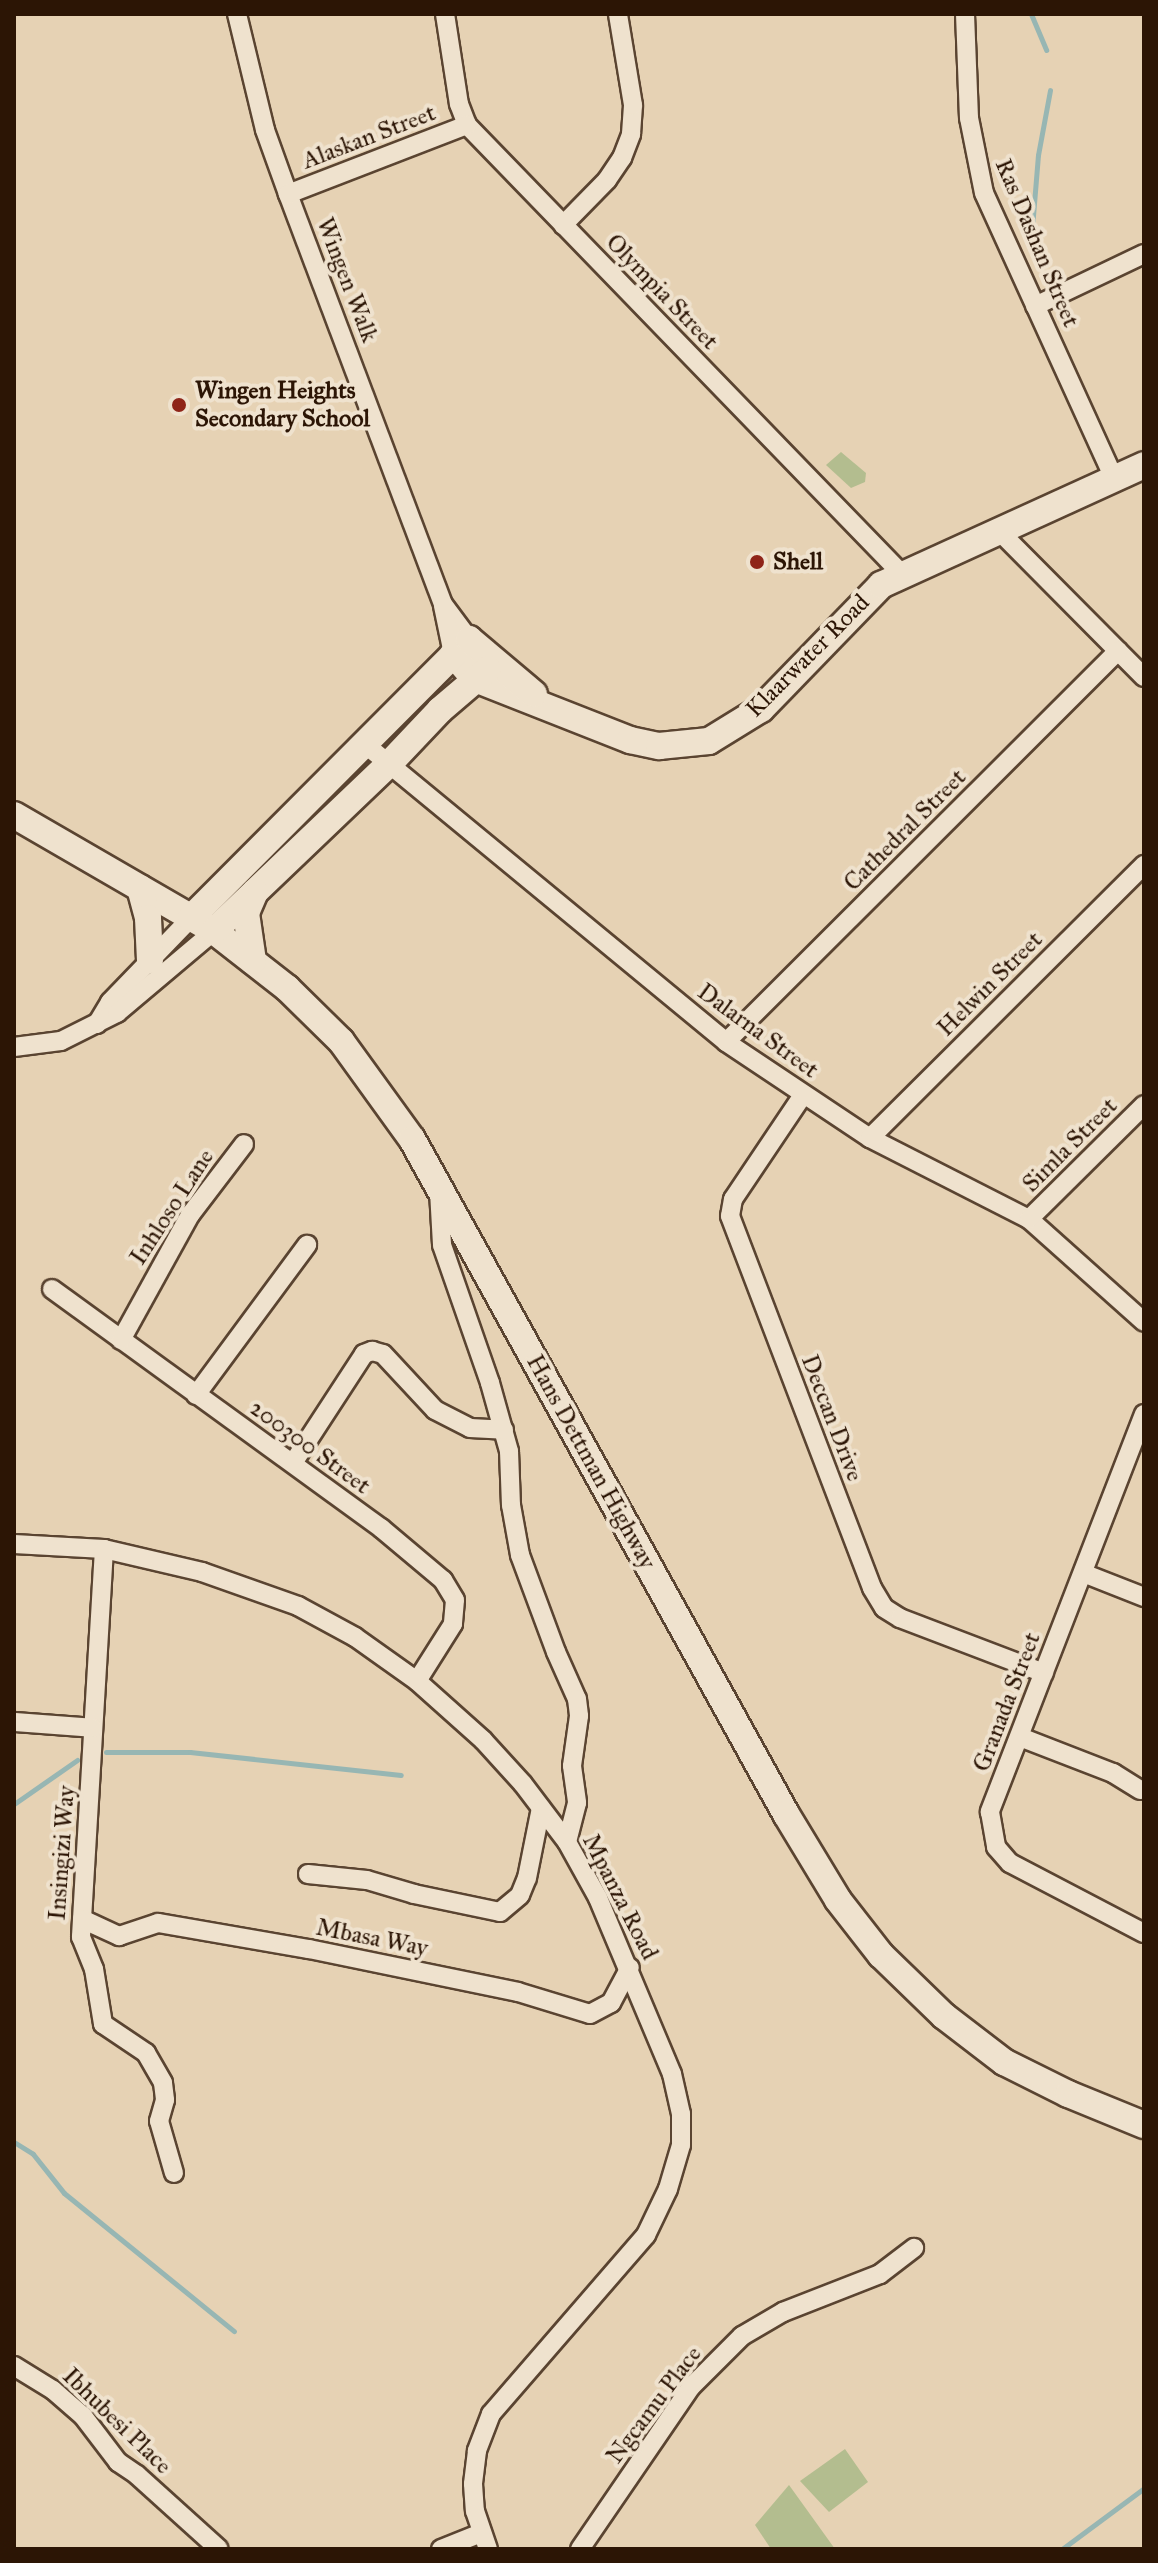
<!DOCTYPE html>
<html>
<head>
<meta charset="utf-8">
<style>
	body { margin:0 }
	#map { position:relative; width:1158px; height:2563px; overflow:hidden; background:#e6d2b4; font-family:"IM FELL Great Primer",serif }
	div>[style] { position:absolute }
	.green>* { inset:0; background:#b3bd8f }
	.stream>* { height:5px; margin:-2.5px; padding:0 2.5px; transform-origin:2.5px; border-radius:2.5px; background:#97b6b3 }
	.roads { filter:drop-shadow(2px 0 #5a4431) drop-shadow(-2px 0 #5a4431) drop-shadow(0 2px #5a4431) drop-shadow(0 -2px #5a4431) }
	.street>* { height:18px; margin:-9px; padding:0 9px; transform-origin:9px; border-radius:9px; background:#efe2ce }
	.secondary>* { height:26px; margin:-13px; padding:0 13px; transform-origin:13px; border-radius:13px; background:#efe2ce }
	.dots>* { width:22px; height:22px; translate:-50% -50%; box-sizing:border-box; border:4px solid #efe2ce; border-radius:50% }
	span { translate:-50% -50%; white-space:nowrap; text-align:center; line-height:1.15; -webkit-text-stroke:8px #efe2ce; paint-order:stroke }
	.street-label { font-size:24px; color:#2c1505 }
	.poi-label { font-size:24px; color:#2c1505; font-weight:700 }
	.left { translate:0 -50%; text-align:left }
	.frame { position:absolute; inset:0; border:16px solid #2c1505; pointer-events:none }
</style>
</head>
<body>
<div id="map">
	<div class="green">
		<i style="clip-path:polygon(841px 452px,866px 473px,865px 482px,851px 488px,826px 465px)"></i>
		<i style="clip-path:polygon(845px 2449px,868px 2482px,829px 2512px,800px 2481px)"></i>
		<i style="clip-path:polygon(789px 2485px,835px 2549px,771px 2549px,755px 2525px)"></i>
	</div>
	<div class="stream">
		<i style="left:1031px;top:14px;width:39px;rotate:67deg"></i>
		<i style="left:1031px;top:240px;width:85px;rotate:-85.3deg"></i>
		<i style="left:1038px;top:155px;width:66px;rotate:-79.5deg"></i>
		<i style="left:106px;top:1752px;width:84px"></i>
		<i style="left:190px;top:1752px;width:212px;rotate:6.2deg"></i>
		<i style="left:14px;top:1804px;width:77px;rotate:-34.9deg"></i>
		<i style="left:14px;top:2142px;width:22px;rotate:32deg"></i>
		<i style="left:33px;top:2154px;width:50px;rotate:51.5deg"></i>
		<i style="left:64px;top:2193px;width:219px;rotate:39.1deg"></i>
		<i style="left:1062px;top:2549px;width:102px;rotate:-36.6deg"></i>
	</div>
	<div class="roads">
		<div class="street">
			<i style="left:237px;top:14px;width:119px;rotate:76.4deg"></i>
			<i style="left:265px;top:130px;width:68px;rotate:70.2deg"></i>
			<i style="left:288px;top:194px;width:438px;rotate:69.3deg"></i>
			<i style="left:443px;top:604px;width:44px;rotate:53.4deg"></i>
			<i style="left:445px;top:14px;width:91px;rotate:81.2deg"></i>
			<i style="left:459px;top:104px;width:22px;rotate:69deg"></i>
			<i style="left:467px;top:125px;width:625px;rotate:45.91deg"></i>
			<i style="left:965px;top:14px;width:104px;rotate:87.8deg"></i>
			<i style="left:969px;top:118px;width:76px;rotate:78.7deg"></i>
			<i style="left:984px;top:193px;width:313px;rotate:65.5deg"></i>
			<i style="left:288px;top:194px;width:192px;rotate:-21.1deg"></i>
			<i style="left:563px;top:225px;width:63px;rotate:-45.6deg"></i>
			<i style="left:607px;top:180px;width:27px;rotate:-56deg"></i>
			<i style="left:622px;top:158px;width:26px;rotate:-69deg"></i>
			<i style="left:631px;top:134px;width:29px;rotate:-86deg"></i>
			<i style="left:633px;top:105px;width:92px;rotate:-99.4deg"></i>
			<i style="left:1035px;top:306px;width:121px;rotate:-25.5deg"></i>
			<i style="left:998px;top:530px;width:207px;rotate:45.2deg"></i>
			<i style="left:443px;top:606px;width:49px;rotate:78.2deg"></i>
			<i style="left:366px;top:745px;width:467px;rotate:39.5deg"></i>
			<i style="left:726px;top:1042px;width:173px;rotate:33.7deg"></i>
			<i style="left:870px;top:1138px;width:178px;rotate:27deg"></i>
			<i style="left:1029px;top:1219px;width:154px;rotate:41.8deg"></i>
			<i style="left:97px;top:1024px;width:26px;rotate:-59deg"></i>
			<i style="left:110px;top:1002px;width:117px;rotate:-46deg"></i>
			<i style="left:726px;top:1042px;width:554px;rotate:-44.93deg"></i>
			<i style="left:14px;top:1047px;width:47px;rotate:-7.3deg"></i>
			<i style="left:61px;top:1041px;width:63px;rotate:-26.6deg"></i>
			<i style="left:117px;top:1013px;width:127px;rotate:-40.2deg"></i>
			<i style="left:803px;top:1095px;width:125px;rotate:123.9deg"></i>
			<i style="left:733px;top:1199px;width:17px;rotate:100deg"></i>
			<i style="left:730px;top:1216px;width:398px;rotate:69.1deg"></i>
			<i style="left:872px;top:1588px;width:23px;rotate:59deg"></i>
			<i style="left:884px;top:1608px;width:19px;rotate:32deg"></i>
			<i style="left:900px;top:1618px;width:154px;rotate:20.9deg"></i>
			<i style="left:870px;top:1138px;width:387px;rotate:-44.9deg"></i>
			<i style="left:439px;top:1191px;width:54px;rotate:86.8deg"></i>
			<i style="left:442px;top:1245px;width:146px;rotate:70.8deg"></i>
			<i style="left:490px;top:1383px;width:71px;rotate:74.4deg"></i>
			<i style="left:509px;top:1451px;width:54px;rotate:87.9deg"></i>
			<i style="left:511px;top:1505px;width:51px;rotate:79.8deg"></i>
			<i style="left:520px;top:1555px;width:103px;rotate:69.6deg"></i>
			<i style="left:556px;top:1652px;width:51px;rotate:65.9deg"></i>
			<i style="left:577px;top:1699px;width:17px;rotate:83deg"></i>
			<i style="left:579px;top:1716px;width:50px;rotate:98deg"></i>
			<i style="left:572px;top:1766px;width:37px;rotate:82deg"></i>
			<i style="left:577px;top:1803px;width:40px;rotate:104.4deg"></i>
			<i style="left:1029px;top:1219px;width:162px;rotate:-44.7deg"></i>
			<i style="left:52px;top:1289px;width:407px;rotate:36deg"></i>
			<i style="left:381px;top:1528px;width:81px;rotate:40deg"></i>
			<i style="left:443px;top:1580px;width:23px;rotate:59deg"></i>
			<i style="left:455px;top:1600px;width:24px;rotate:95deg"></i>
			<i style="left:453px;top:1624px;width:67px;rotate:122.3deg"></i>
			<i style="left:121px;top:1340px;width:143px;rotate:-61.1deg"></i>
			<i style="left:190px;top:1215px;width:89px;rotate:-52.7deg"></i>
			<i style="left:196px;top:1395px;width:187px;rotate:-53.5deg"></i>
			<i style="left:1144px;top:1414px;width:427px;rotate:111.2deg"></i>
			<i style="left:990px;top:1812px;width:36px;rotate:80deg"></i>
			<i style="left:996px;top:1847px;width:21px;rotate:49deg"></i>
			<i style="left:1010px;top:1863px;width:151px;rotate:27.6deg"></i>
			<i style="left:293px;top:1463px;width:130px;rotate:-56.9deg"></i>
			<i style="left:364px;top:1354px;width:9px;rotate:-21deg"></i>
			<i style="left:372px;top:1351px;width:11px;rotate:15deg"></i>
			<i style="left:383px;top:1354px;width:76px;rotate:47.1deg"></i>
			<i style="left:435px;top:1410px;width:39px;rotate:27deg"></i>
			<i style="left:470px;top:1428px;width:34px;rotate:3deg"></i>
			<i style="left:14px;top:1544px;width:90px;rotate:3.2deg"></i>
			<i style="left:104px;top:1549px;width:101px;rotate:13.2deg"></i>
			<i style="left:202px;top:1572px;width:102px;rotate:19.5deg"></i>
			<i style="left:298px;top:1606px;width:65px;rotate:28.5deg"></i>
			<i style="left:355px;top:1637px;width:76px;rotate:35.4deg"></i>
			<i style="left:417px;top:1681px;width:89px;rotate:41.8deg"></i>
			<i style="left:483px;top:1740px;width:59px;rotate:47.7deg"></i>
			<i style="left:523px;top:1784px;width:73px;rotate:52.8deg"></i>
			<i style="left:567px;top:1842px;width:64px;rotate:61deg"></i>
			<i style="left:598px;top:1898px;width:191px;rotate:67.2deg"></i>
			<i style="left:672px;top:2074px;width:41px;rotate:77.3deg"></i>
			<i style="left:681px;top:2114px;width:31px;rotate:90deg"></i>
			<i style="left:681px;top:2145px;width:46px;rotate:106.5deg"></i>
			<i style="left:668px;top:2189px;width:51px;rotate:115.6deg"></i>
			<i style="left:646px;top:2235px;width:237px;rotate:130.9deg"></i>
			<i style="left:491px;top:2414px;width:40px;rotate:111deg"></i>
			<i style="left:477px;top:2451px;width:33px;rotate:97deg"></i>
			<i style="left:473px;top:2484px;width:27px;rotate:86deg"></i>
			<i style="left:475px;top:2511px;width:40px;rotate:71.1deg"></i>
			<i style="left:104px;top:1549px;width:389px;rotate:93.4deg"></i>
			<i style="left:81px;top:1937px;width:35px;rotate:68deg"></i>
			<i style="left:94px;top:1969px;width:56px;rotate:80.7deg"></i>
			<i style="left:103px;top:2024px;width:52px;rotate:34deg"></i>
			<i style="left:146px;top:2053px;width:34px;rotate:60deg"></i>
			<i style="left:163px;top:2083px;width:17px;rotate:83deg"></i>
			<i style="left:165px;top:2100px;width:22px;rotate:106deg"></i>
			<i style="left:159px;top:2121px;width:54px;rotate:73.9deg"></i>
			<i style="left:1083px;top:1573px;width:66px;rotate:21.5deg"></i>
			<i style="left:14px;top:1722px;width:79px;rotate:4.3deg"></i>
			<i style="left:1020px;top:1737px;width:100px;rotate:21.2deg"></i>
			<i style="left:1113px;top:1773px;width:32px;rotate:32deg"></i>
			<i style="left:308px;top:1874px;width:59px;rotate:5.8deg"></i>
			<i style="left:367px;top:1880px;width:49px;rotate:16.6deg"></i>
			<i style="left:414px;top:1894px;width:88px;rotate:11.8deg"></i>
			<i style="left:500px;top:1912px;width:26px;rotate:-40deg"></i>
			<i style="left:520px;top:1895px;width:18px;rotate:-68deg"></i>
			<i style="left:527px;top:1878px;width:71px;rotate:-78.7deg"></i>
			<i style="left:82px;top:1919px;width:41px;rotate:24.7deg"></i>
			<i style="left:119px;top:1936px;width:41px;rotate:-18.4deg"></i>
			<i style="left:158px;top:1923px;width:153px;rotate:9.8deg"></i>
			<i style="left:309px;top:1949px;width:213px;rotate:11.6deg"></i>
			<i style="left:518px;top:1992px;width:75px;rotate:17deg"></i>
			<i style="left:590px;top:2014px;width:24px;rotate:-28deg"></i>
			<i style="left:611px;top:2003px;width:40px;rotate:-62deg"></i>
			<i style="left:14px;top:2366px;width:46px;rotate:31.6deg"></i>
			<i style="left:53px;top:2390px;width:40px;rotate:41deg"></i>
			<i style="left:83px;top:2416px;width:58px;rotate:52.7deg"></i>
			<i style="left:118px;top:2462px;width:23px;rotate:34deg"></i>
			<i style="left:137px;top:2475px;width:110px;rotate:42.1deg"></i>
			<i style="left:441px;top:2549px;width:43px;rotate:-21.8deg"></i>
			<i style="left:580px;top:2549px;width:196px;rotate:-55.6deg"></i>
			<i style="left:691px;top:2387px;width:72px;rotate:-45deg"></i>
			<i style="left:742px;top:2336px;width:48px;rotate:-30.3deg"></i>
			<i style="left:783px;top:2312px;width:104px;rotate:-21.4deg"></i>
			<i style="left:880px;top:2274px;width:43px;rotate:-37.4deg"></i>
		</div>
		<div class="secondary">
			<i style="left:453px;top:654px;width:33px;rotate:49deg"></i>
			<i style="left:475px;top:679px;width:167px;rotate:21.5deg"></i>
			<i style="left:630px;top:740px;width:30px;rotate:12deg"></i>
			<i style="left:659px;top:746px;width:50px;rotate:-5.7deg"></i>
			<i style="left:709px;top:741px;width:61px;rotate:-31.6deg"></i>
			<i style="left:761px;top:709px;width:173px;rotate:-45.9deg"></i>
			<i style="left:881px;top:585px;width:289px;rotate:-24.5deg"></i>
			<i style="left:14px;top:815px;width:231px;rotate:30.1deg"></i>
			<i style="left:214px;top:931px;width:93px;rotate:38deg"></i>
			<i style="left:287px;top:988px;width:76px;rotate:44.5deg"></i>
			<i style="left:341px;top:1041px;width:121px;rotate:54.1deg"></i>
			<i style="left:412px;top:1139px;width:772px;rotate:61.01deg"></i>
			<i style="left:786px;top:1814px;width:100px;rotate:58.8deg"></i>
			<i style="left:838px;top:1900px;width:70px;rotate:52deg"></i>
			<i style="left:881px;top:1955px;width:88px;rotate:44.1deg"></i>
			<i style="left:944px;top:2016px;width:76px;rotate:37.5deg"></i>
			<i style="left:1004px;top:2062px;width:72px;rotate:26.6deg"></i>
			<i style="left:1068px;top:2094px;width:82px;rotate:22.2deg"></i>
			<i style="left:140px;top:888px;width:31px;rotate:75deg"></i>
			<i style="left:148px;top:918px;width:42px;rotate:87.3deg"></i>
			<i style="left:191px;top:918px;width:394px;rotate:-45.1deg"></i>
			<i style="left:469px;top:639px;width:85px;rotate:40.2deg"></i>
			<i style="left:214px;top:931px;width:242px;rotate:-43.7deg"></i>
			<i style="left:389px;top:764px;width:74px;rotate:-46.6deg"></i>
			<i style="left:440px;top:710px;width:63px;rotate:-40.5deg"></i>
			<i style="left:253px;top:961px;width:49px;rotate:-98.3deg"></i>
			<i style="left:246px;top:913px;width:23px;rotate:-67deg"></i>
		</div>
	</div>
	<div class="dots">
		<i style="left:179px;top:405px;background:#8f2418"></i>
		<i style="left:757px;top:562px;background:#8f2418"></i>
	</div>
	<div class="street-label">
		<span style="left:369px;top:137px;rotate:-21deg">Alaskan Street</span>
		<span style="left:1037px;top:243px;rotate:67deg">Ras Dashan Street</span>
		<span style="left:347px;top:280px;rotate:69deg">Wingen Walk</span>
		<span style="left:662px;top:292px;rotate:46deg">Olympia Street</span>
		<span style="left:808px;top:656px;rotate:-45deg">Klaarwater Road</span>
		<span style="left:905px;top:830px;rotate:-45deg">Cathedral Street</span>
		<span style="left:990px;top:984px;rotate:-45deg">Helwin Street</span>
		<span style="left:758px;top:1031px;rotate:36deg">Dalarna Street</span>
		<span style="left:1070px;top:1145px;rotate:-45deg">Simla Street</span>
		<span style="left:172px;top:1207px;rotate:-57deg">Inhloso Lane</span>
		<span style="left:832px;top:1418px;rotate:69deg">Deccan Drive</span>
		<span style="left:310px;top:1447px;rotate:36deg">200300 Street</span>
		<span style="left:591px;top:1462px;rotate:61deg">Hans Dettman Highway</span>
		<span style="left:1007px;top:1702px;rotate:-69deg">Granada Street</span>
		<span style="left:62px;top:1853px;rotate:-86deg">Insingizi Way</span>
		<span style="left:620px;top:1897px;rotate:63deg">Mpanza Road</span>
		<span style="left:372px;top:1938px;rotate:11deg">Mbasa Way</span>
		<span style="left:654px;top:2405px;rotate:-53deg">Ngcamu Place</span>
		<span style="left:117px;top:2421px;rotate:44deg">Ibhubesi Place</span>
	</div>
	<div class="poi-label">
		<span class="left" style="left:195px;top:405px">Wingen Heights<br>Secondary School</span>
		<span class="left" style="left:773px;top:562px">Shell</span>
	</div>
	<div class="frame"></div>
</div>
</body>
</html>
